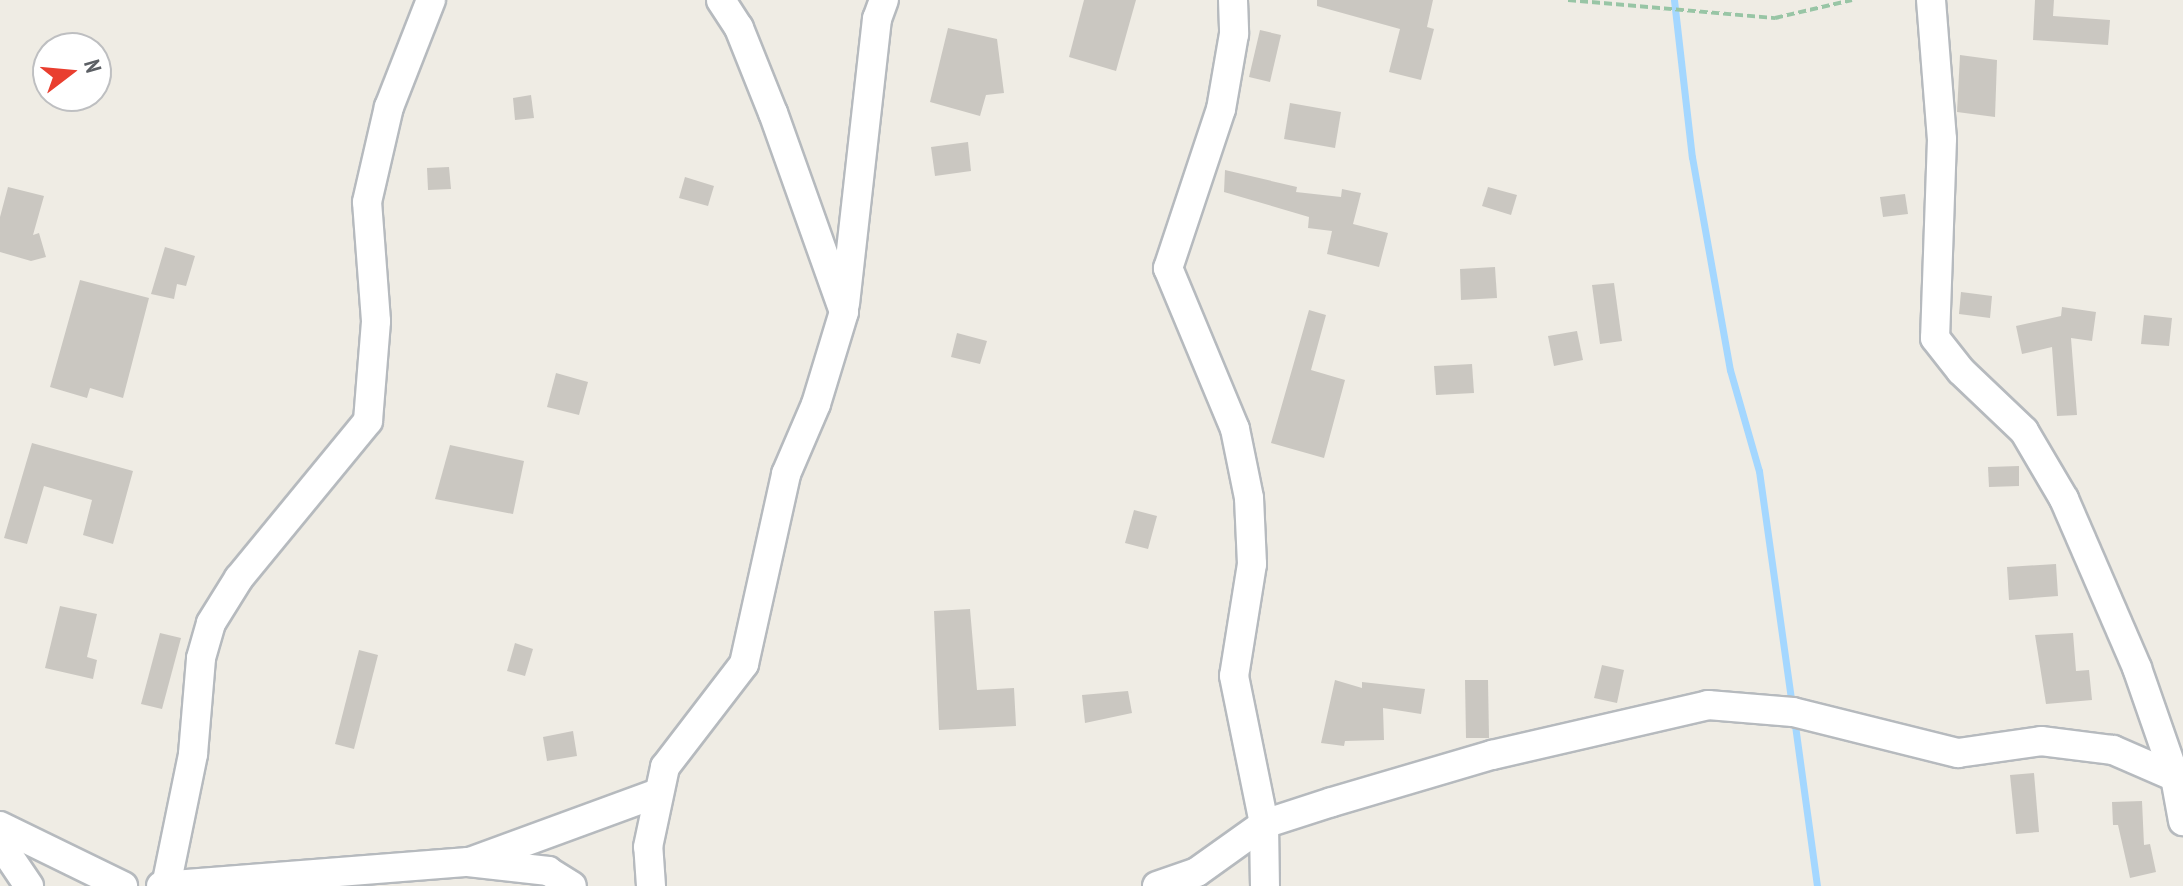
<!DOCTYPE html>
<html>
<head>
<meta charset="utf-8">
<style>
	body { margin:0 }
	#map { position:relative; width:2183px; height:886px; overflow:hidden; background:#efece4; font-family:"PT Sans Narrow",sans-serif }
	div>[style] { position:absolute }
	.stream>* { height:7px; margin:-3.5px; padding:0 3.5px; transform-origin:3.5px; border-radius:3.5px; background:#a4d7ff }
	.building>* { inset:0; background:#cac7c1 }
	.path>* { height:4px; margin-top:-2px; transform-origin:0; background:repeating-linear-gradient(90deg,#98c5a5 0 8px,transparent 0 12px) }
	.roads { filter:drop-shadow(2px 0 #b6babe) drop-shadow(-2px 0 #b6babe) drop-shadow(0 2px #b6babe) drop-shadow(0 -2px #b6babe) }
	.minor>* { height:28px; margin:-14px; padding:0 14px; transform-origin:14px; border-radius:14px; background:#fff }
	span { translate:-50% -50%; white-space:nowrap; text-align:center; line-height:1.15; -webkit-text-stroke:8px #fff; paint-order:stroke }
	.north { position:absolute; left:32px; top:32px; width:80px; height:80px; box-sizing:border-box; background:#fff; border:2px solid #bebfc1; border-radius:50%; rotate:74deg; font-size:22px; font-weight:700; line-height:32px; text-align:center; color:#5c6065 }
	.north::after { content:''; display:block; margin:auto; width:28px; height:36px; background:#e93e2f; clip-path:polygon(50% 0,100% 100%,50% 72%,0 100%) }
</style>
</head>
<body>
<div id="map">
	<div class="stream">
		<i style="left:1674px;top:0;width:158px;rotate:83.5deg"></i>
		<i style="left:1692px;top:157px;width:216px;rotate:79.9deg"></i>
		<i style="left:1730px;top:370px;width:105px;rotate:74deg"></i>
		<i style="left:1759px;top:471px;width:236px;rotate:82deg"></i>
		<i style="left:1794px;top:718px;width:170px;rotate:82.2deg"></i>
	</div>
	<div class="building">
		<i style="clip-path:polygon(1084px 0,1136px 0,1116px 71px,1069px 57px)"></i>
		<i style="clip-path:polygon(1317px 0,1433px 0,1427px 27px,1434px 29px,1421px 80px,1389px 72px,1400px 29px,1317px 6px)"></i>
		<i style="clip-path:polygon(2035px 0,2054px 0,2053px 16px,2110px 20px,2108px 45px,2033px 40px)"></i>
		<i style="clip-path:polygon(948px 28px,997px 39px,1004px 93px,986px 95px,980px 116px,930px 102px)"></i>
		<i style="clip-path:polygon(1260px 30px,1281px 35px,1270px 82px,1249px 77px)"></i>
		<i style="clip-path:polygon(1960px 55px,1997px 60px,1995px 117px,1957px 112px)"></i>
		<i style="clip-path:polygon(531px 95px,534px 118px,515px 120px,513px 98px)"></i>
		<i style="clip-path:polygon(1290px 103px,1341px 112px,1335px 148px,1284px 139px)"></i>
		<i style="clip-path:polygon(968px 142px,971px 171px,935px 176px,931px 147px)"></i>
		<i style="clip-path:polygon(449px 167px,451px 189px,428px 190px,427px 168px)"></i>
		<i style="clip-path:polygon(1225px 170px,1297px 187px,1296px 192px,1341px 197px,1342px 189px,1361px 193px,1353px 224px,1388px 233px,1379px 267px,1327px 254px,1332px 231px,1308px 228px,1309px 217px,1224px 192px)"></i>
		<i style="clip-path:polygon(685px 177px,714px 186px,708px 206px,679px 198px)"></i>
		<i style="clip-path:polygon(8px 187px,44px 196px,33px 235px,39px 233px,46px 257px,31px 261px,0 252px,0 217px)"></i>
		<i style="clip-path:polygon(1488px 187px,1517px 195px,1511px 215px,1482px 206px)"></i>
		<i style="clip-path:polygon(1905px 194px,1908px 214px,1883px 217px,1880px 197px)"></i>
		<i style="clip-path:polygon(165px 247px,195px 256px,186px 286px,177px 284px,174px 299px,151px 294px)"></i>
		<i style="clip-path:polygon(1495px 267px,1497px 298px,1461px 300px,1460px 269px)"></i>
		<i style="clip-path:polygon(80px 280px,149px 298px,123px 398px,90px 388px,87px 398px,50px 387px)"></i>
		<i style="clip-path:polygon(1614px 283px,1622px 341px,1600px 344px,1592px 285px)"></i>
		<i style="clip-path:polygon(1961px 292px,1992px 296px,1990px 318px,1959px 314px)"></i>
		<i style="clip-path:polygon(2062px 307px,2096px 312px,2092px 341px,2071px 338px,2077px 415px,2057px 416px,2052px 347px,2022px 354px,2016px 326px,2061px 316px)"></i>
		<i style="clip-path:polygon(1309px 310px,1326px 315px,1311px 370px,1345px 380px,1324px 458px,1271px 443px)"></i>
		<i style="clip-path:polygon(2144px 315px,2172px 318px,2169px 346px,2141px 344px)"></i>
		<i style="clip-path:polygon(1577px 331px,1583px 360px,1554px 366px,1548px 336px)"></i>
		<i style="clip-path:polygon(957px 333px,987px 341px,980px 364px,951px 357px)"></i>
		<i style="clip-path:polygon(1472px 364px,1474px 393px,1436px 395px,1434px 366px)"></i>
		<i style="clip-path:polygon(556px 373px,588px 382px,579px 415px,547px 407px)"></i>
		<i style="clip-path:polygon(32px 443px,133px 471px,113px 544px,83px 535px,92px 500px,44px 486px,27px 544px,4px 538px)"></i>
		<i style="clip-path:polygon(450px 445px,524px 461px,513px 514px,435px 499px)"></i>
		<i style="clip-path:polygon(2019px 466px,2019px 486px,1989px 487px,1988px 467px)"></i>
		<i style="clip-path:polygon(1134px 510px,1157px 516px,1148px 549px,1125px 543px)"></i>
		<i style="clip-path:polygon(2056px 564px,2058px 596px,2009px 600px,2007px 567px)"></i>
		<i style="clip-path:polygon(60px 606px,97px 614px,87px 657px,97px 660px,93px 679px,45px 668px)"></i>
		<i style="clip-path:polygon(970px 609px,977px 690px,1014px 688px,1016px 726px,939px 730px,934px 611px)"></i>
		<i style="clip-path:polygon(160px 633px,181px 638px,162px 709px,141px 704px)"></i>
		<i style="clip-path:polygon(2073px 633px,2076px 671px,2089px 670px,2092px 700px,2046px 704px,2035px 635px)"></i>
		<i style="clip-path:polygon(515px 643px,533px 649px,525px 676px,507px 671px)"></i>
		<i style="clip-path:polygon(359px 650px,378px 655px,354px 749px,335px 744px)"></i>
		<i style="clip-path:polygon(1602px 665px,1624px 670px,1617px 703px,1594px 698px)"></i>
		<i style="clip-path:polygon(1335px 680px,1362px 688px,1362px 682px,1425px 689px,1421px 714px,1383px 708px,1384px 740px,1345px 741px,1344px 746px,1321px 743px)"></i>
		<i style="clip-path:polygon(1465px 680px,1488px 680px,1489px 738px,1466px 738px)"></i>
		<i style="clip-path:polygon(1128px 691px,1132px 713px,1085px 723px,1082px 695px)"></i>
		<i style="clip-path:polygon(573px 731px,577px 756px,547px 761px,543px 737px)"></i>
		<i style="clip-path:polygon(2034px 773px,2039px 832px,2016px 834px,2010px 775px)"></i>
		<i style="clip-path:polygon(2142px 801px,2144px 845px,2150px 844px,2156px 872px,2130px 878px,2118px 825px,2113px 825px,2112px 802px)"></i>
	</div>
	<div class="path">
		<i style="left:1568px;top:0;width:208px;rotate:5deg"></i>
		<i style="left:1775px;top:18px;width:79px;rotate:-13.2deg"></i>
	</div>
	<div class="roads">
		<div class="minor">
			<i style="left:1233px;top:0;width:34px;rotate:88deg"></i>
			<i style="left:1234px;top:34px;width:76px;rotate:99.8deg"></i>
			<i style="left:1221px;top:109px;width:168px;rotate:108.4deg"></i>
			<i style="left:1168px;top:268px;width:174px;rotate:67.4deg"></i>
			<i style="left:1235px;top:429px;width:70px;rotate:78.5deg"></i>
			<i style="left:1249px;top:498px;width:66px;rotate:87.4deg"></i>
			<i style="left:1252px;top:564px;width:113px;rotate:99.1deg"></i>
			<i style="left:1234px;top:676px;width:151px;rotate:78.5deg"></i>
			<i style="left:1264px;top:824px;width:62px;rotate:89.1deg"></i>
			<i style="left:1931px;top:0;width:139px;rotate:85.5deg"></i>
			<i style="left:1942px;top:139px;width:199px;rotate:92deg"></i>
			<i style="left:1935px;top:338px;width:42px;rotate:51.8deg"></i>
			<i style="left:1961px;top:371px;width:87px;rotate:43.6deg"></i>
			<i style="left:2024px;top:431px;width:79px;rotate:59.5deg"></i>
			<i style="left:2064px;top:499px;width:184px;rotate:66.6deg"></i>
			<i style="left:2137px;top:668px;width:115px;rotate:70.8deg"></i>
			<i style="left:2175px;top:777px;width:45px;rotate:79.7deg"></i>
			<i style="left:845px;top:304px;width:287px;rotate:-83.6deg"></i>
			<i style="left:877px;top:19px;width:20px;rotate:-70deg"></i>
			<i style="left:0;top:826px;width:137px;rotate:26deg"></i>
			<i style="left:0;top:843px;width:52px;rotate:56deg"></i>
			<i style="left:475px;top:860px;width:195px;rotate:-20.1deg"></i>
			<i style="left:161px;top:886px;width:308px;rotate:-4.5deg"></i>
			<i style="left:468px;top:862px;width:81px;rotate:6.4deg"></i>
			<i style="left:548px;top:871px;width:28px;rotate:32deg"></i>
			<i style="left:166px;top:886px;width:135px;rotate:-78.4deg"></i>
			<i style="left:193px;top:754px;width:96px;rotate:-85.2deg"></i>
			<i style="left:201px;top:658px;width:36px;rotate:-74deg"></i>
			<i style="left:211px;top:623px;width:53px;rotate:-58.1deg"></i>
			<i style="left:239px;top:578px;width:203px;rotate:-50.6deg"></i>
			<i style="left:368px;top:421px;width:100px;rotate:-85.4deg"></i>
			<i style="left:376px;top:321px;width:119px;rotate:-94.3deg"></i>
			<i style="left:367px;top:202px;width:98px;rotate:-77deg"></i>
			<i style="left:389px;top:107px;width:115px;rotate:-68.6deg"></i>
			<i style="left:651px;top:886px;width:39px;rotate:-94deg"></i>
			<i style="left:648px;top:847px;width:82px;rotate:-78deg"></i>
			<i style="left:665px;top:767px;width:130px;rotate:-52.5deg"></i>
			<i style="left:744px;top:664px;width:195px;rotate:-77.5deg"></i>
			<i style="left:786px;top:474px;width:76px;rotate:-66.8deg"></i>
			<i style="left:816px;top:404px;width:96px;rotate:-73.1deg"></i>
			<i style="left:844px;top:312px;width:211px;rotate:-109.6deg"></i>
			<i style="left:773px;top:113px;width:92px;rotate:-111.8deg"></i>
			<i style="left:739px;top:28px;width:33px;rotate:-123deg"></i>
			<i style="left:1157px;top:886px;width:42px;rotate:-19.3deg"></i>
			<i style="left:1197px;top:872px;width:82px;rotate:-35.6deg"></i>
			<i style="left:1264px;top:824px;width:71px;rotate:-17.9deg"></i>
			<i style="left:1332px;top:802px;width:167px;rotate:-16.4deg"></i>
			<i style="left:1492px;top:755px;width:222px;rotate:-13deg"></i>
			<i style="left:1708px;top:705px;width:85px;rotate:4.7deg"></i>
			<i style="left:1793px;top:712px;width:170px;rotate:14deg"></i>
			<i style="left:1958px;top:753px;width:84px;rotate:-8.2deg"></i>
			<i style="left:2041px;top:741px;width:73px;rotate:7.1deg"></i>
			<i style="left:2113px;top:750px;width:68px;rotate:23.5deg"></i>
		</div>
	</div>
	<div class="north">N</div>
</div>
</body>
</html>
